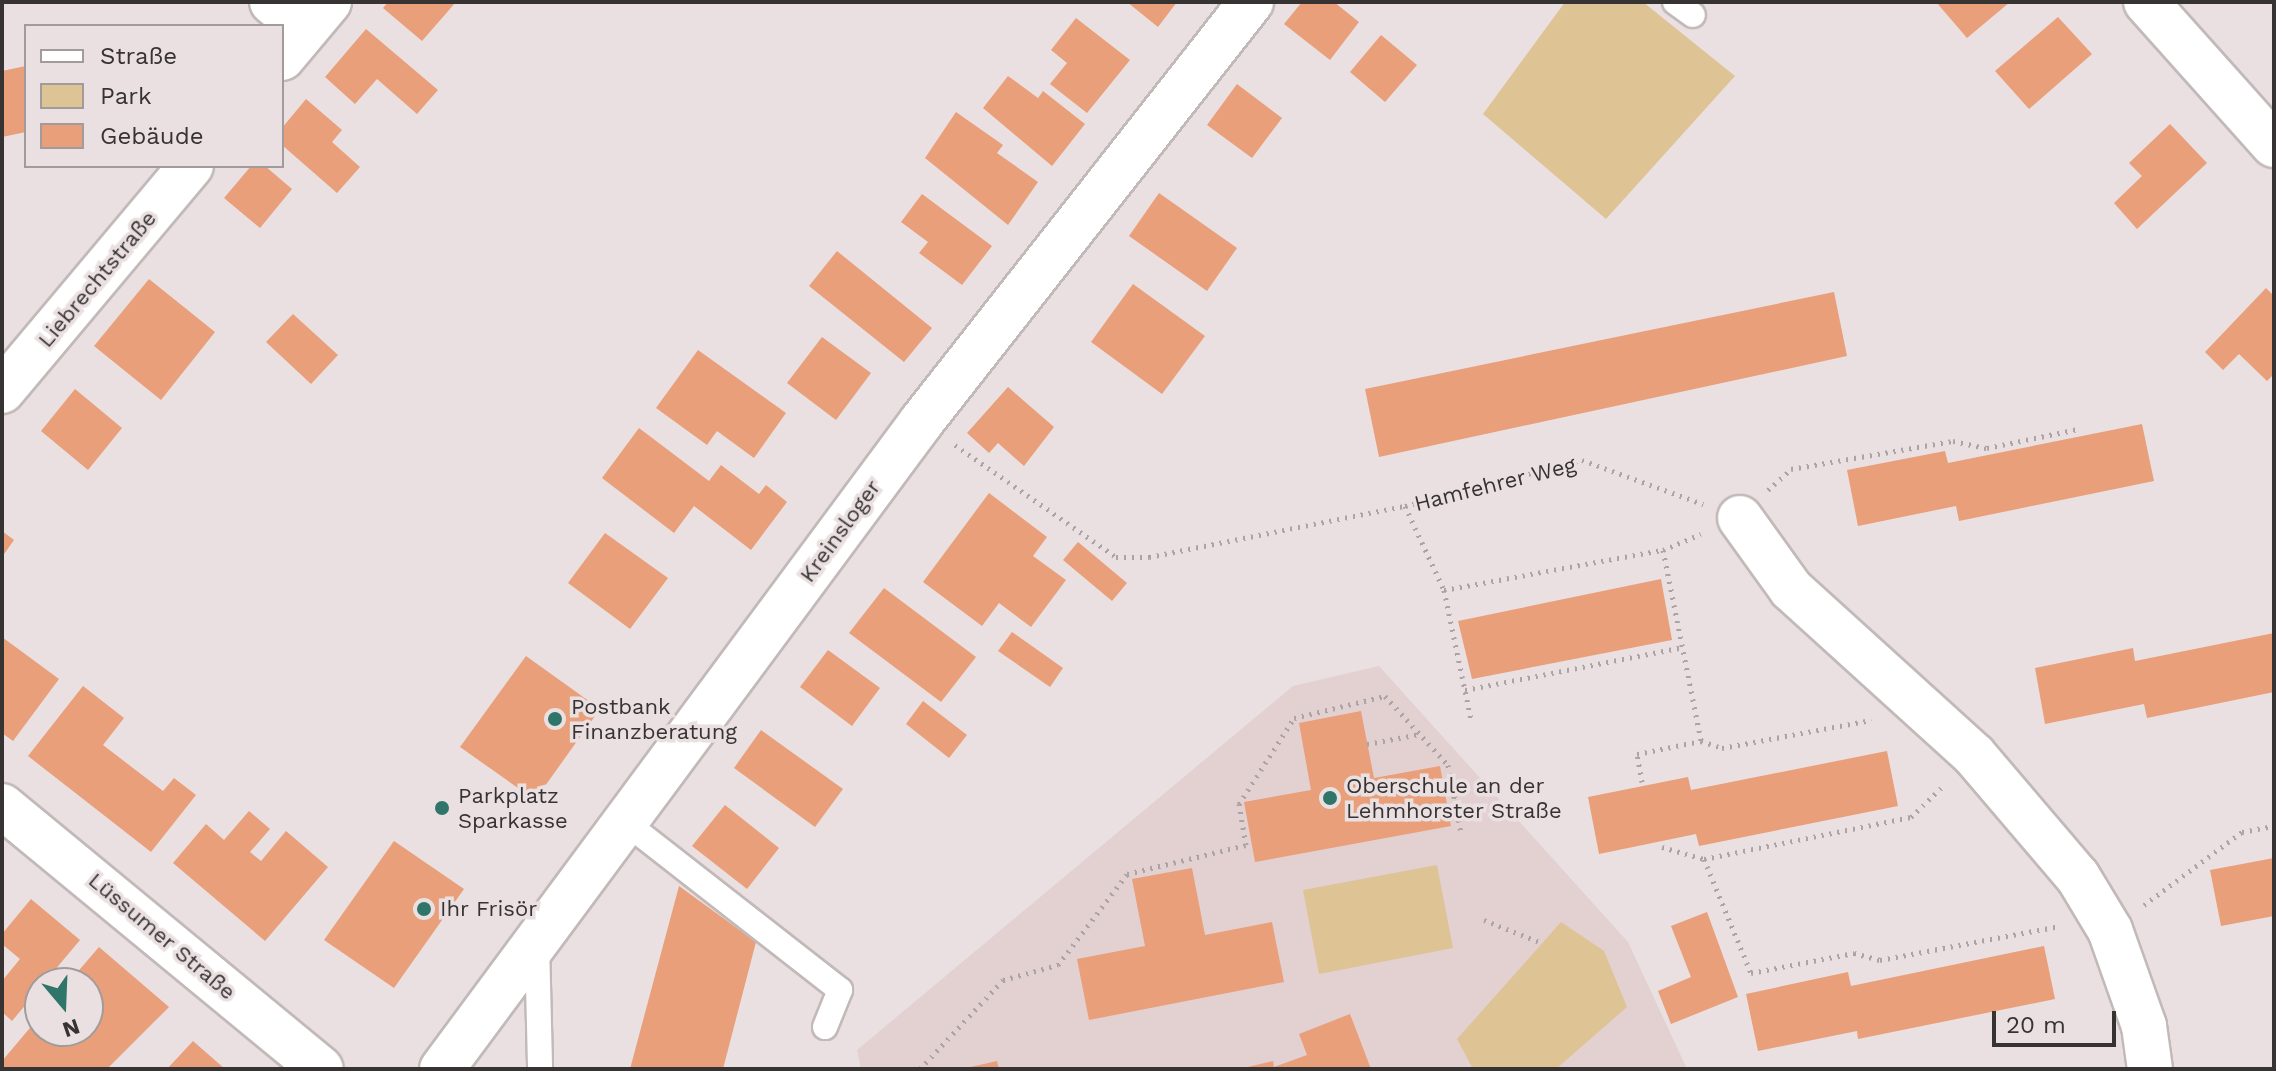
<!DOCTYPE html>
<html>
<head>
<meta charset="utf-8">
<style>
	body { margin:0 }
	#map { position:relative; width:2276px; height:1071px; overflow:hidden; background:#eae0e1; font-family:"Work Sans",sans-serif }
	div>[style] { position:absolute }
	.built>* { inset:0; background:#e3d0d1 }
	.green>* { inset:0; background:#dec395 }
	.building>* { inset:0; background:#e89f7a }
	.path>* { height:5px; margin-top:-2.5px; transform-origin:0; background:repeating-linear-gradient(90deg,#aba3a4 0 2px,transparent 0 8px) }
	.roads { filter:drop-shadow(2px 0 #c2b9b9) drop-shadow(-2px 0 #c2b9b9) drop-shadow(0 2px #c2b9b9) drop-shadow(0 -2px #c2b9b9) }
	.lane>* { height:24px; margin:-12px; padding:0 12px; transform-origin:12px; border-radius:12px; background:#fff }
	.street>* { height:44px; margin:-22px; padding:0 22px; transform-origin:22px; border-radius:22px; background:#fff }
	.secondary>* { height:44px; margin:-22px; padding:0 22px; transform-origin:22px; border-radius:22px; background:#fff }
	.dots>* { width:22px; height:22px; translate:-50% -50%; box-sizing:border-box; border:4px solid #eae0e1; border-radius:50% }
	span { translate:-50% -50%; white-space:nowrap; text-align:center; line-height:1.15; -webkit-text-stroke:7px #eae0e1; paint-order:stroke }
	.street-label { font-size:22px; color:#373333 }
	.poi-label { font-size:22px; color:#373333 }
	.left { translate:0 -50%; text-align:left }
	.frame { position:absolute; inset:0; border:4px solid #373333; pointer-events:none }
	.legend { position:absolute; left:24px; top:24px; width:260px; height:144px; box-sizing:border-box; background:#eae0e1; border:2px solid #a29b9b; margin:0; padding:10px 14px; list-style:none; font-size:24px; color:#373333 }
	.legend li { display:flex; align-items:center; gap:16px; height:40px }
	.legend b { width:40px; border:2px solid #a29b9b }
	.north { position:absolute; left:24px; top:967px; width:80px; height:80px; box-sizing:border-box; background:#eae0e1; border:2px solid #a29b9b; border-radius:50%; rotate:161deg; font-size:22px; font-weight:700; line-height:32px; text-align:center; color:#373333 }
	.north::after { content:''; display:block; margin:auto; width:28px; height:36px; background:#30756a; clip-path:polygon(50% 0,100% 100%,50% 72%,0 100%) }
	.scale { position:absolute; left:1992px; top:1011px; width:124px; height:36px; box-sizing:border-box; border:4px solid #373333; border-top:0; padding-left:10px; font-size:24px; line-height:28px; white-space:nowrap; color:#373333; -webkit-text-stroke:6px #eae0e1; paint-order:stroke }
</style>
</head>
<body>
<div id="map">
	<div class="built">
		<i style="clip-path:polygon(1379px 666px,1628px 942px,1687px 1069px,861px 1069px,857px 1050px,1293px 686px)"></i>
	</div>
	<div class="green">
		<i style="clip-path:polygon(1565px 2px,1643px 2px,1735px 76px,1606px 219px,1483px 114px)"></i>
		<i style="clip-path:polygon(1437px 865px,1453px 948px,1319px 974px,1303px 890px)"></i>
		<i style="clip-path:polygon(1561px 922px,1604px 951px,1627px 1007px,1556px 1069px,1473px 1069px,1457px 1039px)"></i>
	</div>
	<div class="building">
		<i style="clip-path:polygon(388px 2px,456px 2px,422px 41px,383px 8px)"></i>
		<i style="clip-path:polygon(1127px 2px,1177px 2px,1158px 27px)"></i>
		<i style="clip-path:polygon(1302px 2px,1334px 2px,1359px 22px,1330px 60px,1284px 24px)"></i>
		<i style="clip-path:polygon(1936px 2px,2010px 2px,1967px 38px)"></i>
		<i style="clip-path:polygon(2058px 17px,2092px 54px,2029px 109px,1995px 71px)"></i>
		<i style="clip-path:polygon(1076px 18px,1130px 60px,1087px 113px,1050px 84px,1067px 63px,1051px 50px)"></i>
		<i style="clip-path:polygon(366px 29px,438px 90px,417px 114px,377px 79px,355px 104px,325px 77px)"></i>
		<i style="clip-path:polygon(1381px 35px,1417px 65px,1385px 102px,1350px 72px)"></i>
		<i style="clip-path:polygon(26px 66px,26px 132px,2px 137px,2px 71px)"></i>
		<i style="clip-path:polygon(1008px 76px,1038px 98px,1043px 91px,1085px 124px,1052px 166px,983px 108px)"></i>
		<i style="clip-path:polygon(1237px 84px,1282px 118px,1252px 158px,1207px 125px)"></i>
		<i style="clip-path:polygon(306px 99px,342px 130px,332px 142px,360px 167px,337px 193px,282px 145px,282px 128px)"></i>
		<i style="clip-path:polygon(956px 112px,1003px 145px,997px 153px,1038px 182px,1008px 225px,925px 158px)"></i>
		<i style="clip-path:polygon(2170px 124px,2207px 163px,2137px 229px,2114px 203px,2142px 176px,2129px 163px)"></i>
		<i style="clip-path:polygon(251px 166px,265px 166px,292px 189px,260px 228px,224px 198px)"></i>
		<i style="clip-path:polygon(1159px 193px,1237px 248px,1207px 291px,1129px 236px)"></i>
		<i style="clip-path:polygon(922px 194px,992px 246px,962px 285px,919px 253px,928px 242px,901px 222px)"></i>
		<i style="clip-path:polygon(837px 251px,932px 328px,904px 362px,809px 286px)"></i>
		<i style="clip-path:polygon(149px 279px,215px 332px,161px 400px,94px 346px)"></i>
		<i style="clip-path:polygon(1133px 284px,1205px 336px,1162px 394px,1091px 342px)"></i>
		<i style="clip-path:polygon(2266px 288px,2274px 296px,2274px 374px,2267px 381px,2239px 354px,2223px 370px,2205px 352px)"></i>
		<i style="clip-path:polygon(1834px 292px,1847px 356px,1379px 457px,1365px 389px)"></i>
		<i style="clip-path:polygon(293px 314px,338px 355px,311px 384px,266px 342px)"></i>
		<i style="clip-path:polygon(822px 337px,871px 373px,836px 420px,787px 383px)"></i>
		<i style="clip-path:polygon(698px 350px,786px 413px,754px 458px,717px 431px,707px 445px,656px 408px)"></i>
		<i style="clip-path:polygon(1008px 387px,1054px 427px,1024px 466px,998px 443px,989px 453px,967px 433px)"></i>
		<i style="clip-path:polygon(75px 389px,122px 428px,88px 470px,41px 431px)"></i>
		<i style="clip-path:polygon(2142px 424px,2154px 481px,1959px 521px,1956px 506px,1858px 526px,1847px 470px,1945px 451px,1948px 463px)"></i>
		<i style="clip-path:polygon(639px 428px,709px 481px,721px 465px,759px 494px,766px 485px,787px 502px,751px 550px,694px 506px,674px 533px,602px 478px)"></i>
		<i style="clip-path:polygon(989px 493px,1047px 537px,1033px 556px,1066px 580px,1031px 627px,999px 603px,982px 626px,923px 582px)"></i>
		<i style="clip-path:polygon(2px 531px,14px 540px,2px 557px)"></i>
		<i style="clip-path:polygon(605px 533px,668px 578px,630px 629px,568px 583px)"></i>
		<i style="clip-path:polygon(1078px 542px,1127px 583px,1112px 601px,1063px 560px)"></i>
		<i style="clip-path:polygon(1661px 579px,1672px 640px,1472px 679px,1458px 621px)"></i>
		<i style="clip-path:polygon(884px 588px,976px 657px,941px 702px,849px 633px)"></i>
		<i style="clip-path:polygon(1012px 632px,1063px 668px,1050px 687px,998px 651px)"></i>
		<i style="clip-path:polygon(2274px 633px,2274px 692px,2147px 718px,2144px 704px,2045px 724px,2035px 668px,2133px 648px,2135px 661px)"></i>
		<i style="clip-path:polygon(2px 637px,59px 679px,13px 741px,2px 733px)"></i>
		<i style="clip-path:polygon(828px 650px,880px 688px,852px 726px,800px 687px)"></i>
		<i style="clip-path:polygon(526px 656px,600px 709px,535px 800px,460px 747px)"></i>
		<i style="clip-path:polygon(83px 686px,124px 718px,103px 745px,163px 791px,174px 778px,196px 795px,151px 852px,28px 756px)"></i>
		<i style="clip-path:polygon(923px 701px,967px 735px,949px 758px,906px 724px)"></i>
		<i style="clip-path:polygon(1361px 711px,1374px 778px,1440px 766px,1451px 826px,1255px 862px,1244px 802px,1311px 790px,1299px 723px)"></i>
		<i style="clip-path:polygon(761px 730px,843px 789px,815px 827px,734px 768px)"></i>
		<i style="clip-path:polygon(1887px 751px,1898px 806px,1699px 846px,1696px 834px,1599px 854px,1588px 797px,1688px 777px,1691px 790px)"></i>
		<i style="clip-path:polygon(725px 805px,779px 848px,747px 889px,692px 846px)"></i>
		<i style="clip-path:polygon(249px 811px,270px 829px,250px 852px,261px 861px,286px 831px,328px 867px,265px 941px,173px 863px,206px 824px,224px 840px)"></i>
		<i style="clip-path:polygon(394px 841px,464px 889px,394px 988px,324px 940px)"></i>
		<i style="clip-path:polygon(2274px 858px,2274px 916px,2221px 926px,2210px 870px)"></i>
		<i style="clip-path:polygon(1192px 868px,1205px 935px,1272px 922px,1284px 982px,1089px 1020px,1077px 959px,1145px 946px,1132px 879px)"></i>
		<i style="clip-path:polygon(679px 886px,756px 942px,723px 1069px,630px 1069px)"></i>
		<i style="clip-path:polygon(31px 899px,80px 940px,12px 1021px,2px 1012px,2px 981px,20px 959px,2px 944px,2px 934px)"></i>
		<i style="clip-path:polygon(1707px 912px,1738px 997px,1671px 1024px,1658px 991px,1691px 977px,1671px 926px)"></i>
		<i style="clip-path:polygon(2044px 946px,2055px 999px,1858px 1039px,1857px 1031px,1758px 1051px,1746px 994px,1848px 972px,1851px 986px)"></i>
		<i style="clip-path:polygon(99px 947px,169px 1007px,107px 1069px,2px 1069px,2px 1061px,40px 1016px,40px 1031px,88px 1031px,88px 983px,68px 983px)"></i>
		<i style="clip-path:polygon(1350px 1014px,1371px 1069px,1239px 1069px,1273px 1061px,1274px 1067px,1307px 1055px,1299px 1034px)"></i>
		<i style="clip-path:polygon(193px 1041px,225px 1069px,167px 1069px)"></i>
		<i style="clip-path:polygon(997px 1061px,999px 1069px,966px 1069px,966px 1068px)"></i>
	</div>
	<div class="path">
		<i style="left:955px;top:445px;width:196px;rotate:34.8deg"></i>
		<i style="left:1116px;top:557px;width:33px"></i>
		<i style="left:1149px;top:557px;width:261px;rotate:-11.3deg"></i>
		<i style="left:1405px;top:506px;width:183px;rotate:-14.6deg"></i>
		<i style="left:1582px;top:460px;width:129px;rotate:20deg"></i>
		<i style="left:1768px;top:490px;width:31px;rotate:-42deg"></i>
		<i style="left:1791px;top:469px;width:164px;rotate:-9.8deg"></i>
		<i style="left:1953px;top:441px;width:35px;rotate:12deg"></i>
		<i style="left:1987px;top:448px;width:93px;rotate:-11.8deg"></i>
		<i style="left:1405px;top:506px;width:93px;rotate:65.1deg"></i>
		<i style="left:1444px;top:590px;width:223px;rotate:-10.4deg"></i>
		<i style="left:1663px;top:550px;width:41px;rotate:-22.8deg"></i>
		<i style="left:1663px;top:550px;width:195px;rotate:78.7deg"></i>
		<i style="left:1444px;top:590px;width:132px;rotate:78.2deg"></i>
		<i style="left:1465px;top:690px;width:223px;rotate:-11.1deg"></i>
		<i style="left:1367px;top:744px;width:54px;rotate:-10.7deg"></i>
		<i style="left:1642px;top:782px;width:28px;rotate:-100deg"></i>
		<i style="left:1637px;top:754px;width:65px;rotate:-11.5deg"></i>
		<i style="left:1701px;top:741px;width:22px;rotate:18deg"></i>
		<i style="left:1722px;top:748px;width:152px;rotate:-10.6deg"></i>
		<i style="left:1662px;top:847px;width:44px;rotate:15.9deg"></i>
		<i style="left:1704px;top:859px;width:211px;rotate:-11.5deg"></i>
		<i style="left:1911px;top:817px;width:45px;rotate:-44.1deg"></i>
		<i style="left:1704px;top:859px;width:123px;rotate:67.6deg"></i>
		<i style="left:1751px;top:973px;width:105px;rotate:-11deg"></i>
		<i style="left:1854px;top:953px;width:27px;rotate:15deg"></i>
		<i style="left:1880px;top:960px;width:183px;rotate:-10.7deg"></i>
		<i style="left:2144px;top:905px;width:122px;rotate:-36.7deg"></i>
		<i style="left:2242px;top:832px;width:33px;rotate:-11deg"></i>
		<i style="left:1484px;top:920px;width:62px;rotate:21.6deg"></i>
		<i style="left:920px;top:1069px;width:122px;rotate:-47deg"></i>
		<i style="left:1003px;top:980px;width:57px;rotate:-15.3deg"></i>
		<i style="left:1058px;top:965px;width:114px;rotate:-52.8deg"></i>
		<i style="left:1127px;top:874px;width:122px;rotate:-13.7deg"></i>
		<i style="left:1246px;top:845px;width:42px;rotate:-99.7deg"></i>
		<i style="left:1239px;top:804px;width:102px;rotate:-57.4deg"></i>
		<i style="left:1294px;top:718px;width:94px;rotate:-13.6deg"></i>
		<i style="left:1385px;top:696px;width:93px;rotate:47.6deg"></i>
		<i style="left:1448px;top:765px;width:69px;rotate:79.2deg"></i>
	</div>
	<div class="roads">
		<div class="lane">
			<i style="left:1675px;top:2px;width:22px;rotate:36deg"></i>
			<i style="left:625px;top:822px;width:273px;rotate:38deg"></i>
			<i style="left:840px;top:990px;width:40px;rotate:112deg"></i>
			<i style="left:537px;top:943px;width:126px;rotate:88.6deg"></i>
		</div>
		<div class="street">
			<i style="left:272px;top:2px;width:43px;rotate:40.3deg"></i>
			<i style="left:282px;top:58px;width:73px;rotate:-50deg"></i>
			<i style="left:2px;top:391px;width:294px;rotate:-50deg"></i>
			<i style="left:1740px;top:518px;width:87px;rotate:54.3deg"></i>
			<i style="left:1791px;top:589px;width:247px;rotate:42.2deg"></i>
			<i style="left:1974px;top:755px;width:160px;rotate:49.6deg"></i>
			<i style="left:2078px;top:877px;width:62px;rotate:58.9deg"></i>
			<i style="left:2110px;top:930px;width:102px;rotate:70.5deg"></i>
			<i style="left:2144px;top:1026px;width:43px;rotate:82.1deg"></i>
		</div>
		<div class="secondary">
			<i style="left:2146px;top:2px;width:192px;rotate:48.2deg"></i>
			<i style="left:2px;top:806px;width:413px;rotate:39.5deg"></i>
			<i style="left:442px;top:1069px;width:806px;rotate:-53.47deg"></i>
			<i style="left:922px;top:421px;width:533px;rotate:-51.86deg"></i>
		</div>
	</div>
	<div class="dots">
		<i style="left:555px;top:719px;background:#30756a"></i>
		<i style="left:1330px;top:798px;background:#30756a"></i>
		<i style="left:442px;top:808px;background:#30756a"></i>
		<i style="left:424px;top:909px;background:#30756a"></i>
	</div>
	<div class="street-label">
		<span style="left:97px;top:279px;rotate:-50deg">Liebrechtstraße</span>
		<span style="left:1495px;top:484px;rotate:-14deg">Hamfehrer Weg</span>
		<span style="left:840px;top:531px;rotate:-54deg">Kreinsloger</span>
		<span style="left:162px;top:936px;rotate:40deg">Lüssumer Straße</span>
	</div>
	<div class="poi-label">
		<span class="left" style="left:571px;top:719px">Postbank<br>Finanzberatung</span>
		<span class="left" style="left:1346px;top:798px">Oberschule an der<br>Lehmhorster Straße</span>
		<span class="left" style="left:458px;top:808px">Parkplatz<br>Sparkasse</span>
		<span class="left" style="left:440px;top:909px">Ihr Frisör</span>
	</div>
	<div class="frame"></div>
	<ul class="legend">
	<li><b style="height:10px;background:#fff"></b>Straße</li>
	<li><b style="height:22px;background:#dec395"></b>Park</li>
	<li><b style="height:22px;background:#e89f7a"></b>Gebäude</li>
	</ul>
	<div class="north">N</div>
	<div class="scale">20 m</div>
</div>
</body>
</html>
